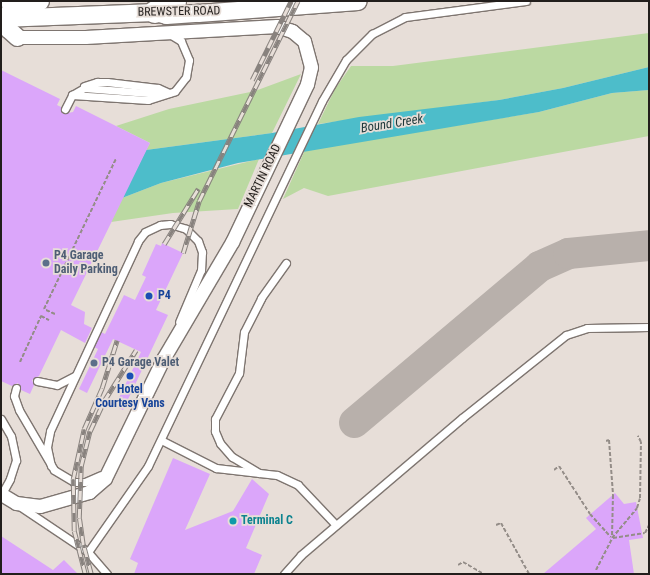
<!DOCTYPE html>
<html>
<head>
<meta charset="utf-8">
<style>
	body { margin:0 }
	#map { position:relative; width:650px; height:575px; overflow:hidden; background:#e7ded8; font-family:"Roboto Condensed",sans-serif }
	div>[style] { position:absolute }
	.green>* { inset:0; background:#bbd9a2 }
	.water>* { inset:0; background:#4dbdca }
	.taxiway>* { height:31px; margin:-15.5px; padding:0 15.5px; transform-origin:15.5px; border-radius:15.5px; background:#b8b0ab }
	.building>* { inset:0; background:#dba6fa }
	.path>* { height:2px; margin-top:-1px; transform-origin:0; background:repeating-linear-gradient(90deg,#948d88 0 4px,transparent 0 6px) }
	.roads { filter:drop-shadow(1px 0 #7e7570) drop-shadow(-1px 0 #7e7570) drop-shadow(0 1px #7e7570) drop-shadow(0 -1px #7e7570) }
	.service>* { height:7px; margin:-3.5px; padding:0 3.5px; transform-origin:3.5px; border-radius:3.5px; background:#fff }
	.minor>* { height:13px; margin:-6.5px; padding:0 6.5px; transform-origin:6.5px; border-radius:6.5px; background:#fff }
	.tertiary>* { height:17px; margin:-8.5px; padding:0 8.5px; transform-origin:8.5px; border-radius:8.5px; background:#fff }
	.motorway>* { height:22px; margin:-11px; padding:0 11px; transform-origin:11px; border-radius:11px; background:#fff }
	.rail>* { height:4.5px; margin-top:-2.25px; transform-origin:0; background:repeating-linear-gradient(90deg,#e7ded8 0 9px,#88827e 0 18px); box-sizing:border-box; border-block:1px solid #88827e }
	.dots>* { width:11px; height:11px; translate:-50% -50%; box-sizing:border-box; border:2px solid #e7ded8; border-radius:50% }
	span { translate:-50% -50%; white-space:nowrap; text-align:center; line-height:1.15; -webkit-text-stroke:3.5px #e7ded8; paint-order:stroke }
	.street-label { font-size:12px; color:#221e1c }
	.service-label { font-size:12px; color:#4e5e75; font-weight:700 }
	.left { translate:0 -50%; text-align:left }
	.transit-label { font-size:12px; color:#164399; font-weight:700 }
	.culture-label { font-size:12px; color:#0d838f; font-weight:700 }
	.water-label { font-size:13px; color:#1e383a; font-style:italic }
	.frame { position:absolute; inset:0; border:2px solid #221e1c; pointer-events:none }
</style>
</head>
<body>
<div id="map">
	<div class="green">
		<i style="clip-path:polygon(649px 33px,649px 67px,563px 88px,499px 100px,318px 124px,335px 89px,351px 66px,393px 66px)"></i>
		<i style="clip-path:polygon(301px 74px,272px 133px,146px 150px,150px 143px,116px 126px,169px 109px,255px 91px)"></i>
		<i style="clip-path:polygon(649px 90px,649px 136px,328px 196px,304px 188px,283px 199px,305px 150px,539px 112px,612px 93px)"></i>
		<i style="clip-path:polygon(259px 159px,238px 209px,173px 213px,111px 222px,122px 198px,161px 183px)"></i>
	</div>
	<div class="water">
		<i style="clip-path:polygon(649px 67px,649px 90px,612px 93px,539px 112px,238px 163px,161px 183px,122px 198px,146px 150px,272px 133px,359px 117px,499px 100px,563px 88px)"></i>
	</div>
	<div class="taxiway">
		<i style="left:354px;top:422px;width:242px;rotate:-40.1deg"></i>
		<i style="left:539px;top:266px;width:32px;rotate:-24deg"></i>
		<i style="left:568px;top:253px;width:81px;rotate:-5.6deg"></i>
	</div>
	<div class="building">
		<i style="clip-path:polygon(1px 70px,60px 99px,57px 105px,61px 107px,63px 114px,73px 112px,76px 106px,150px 143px,71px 305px,85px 312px,84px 324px,92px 328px,85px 343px,61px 330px,39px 376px,32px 380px,34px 385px,30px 394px,21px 390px,18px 383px,12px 386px,1px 381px)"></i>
		<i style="clip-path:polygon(162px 243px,183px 253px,156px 310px,168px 315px,123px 410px,115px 406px,141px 352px,113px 339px,87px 393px,79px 389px,98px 349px,94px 347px,101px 332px,105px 334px,124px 295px,135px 300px,146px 277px,142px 275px,156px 244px,161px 246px)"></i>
		<i style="clip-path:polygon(173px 458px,210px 474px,185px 530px,233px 511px,252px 479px,269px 494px,246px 548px,262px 555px,254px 574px,134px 574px,138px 563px,130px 559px)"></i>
		<i style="clip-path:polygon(615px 493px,624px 504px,636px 502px,643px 538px,629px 540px,634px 574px,543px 574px,596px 529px,586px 518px)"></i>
		<i style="clip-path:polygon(1px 536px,53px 570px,64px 560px,78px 574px,1px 574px)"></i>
	</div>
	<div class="path">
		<i style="left:55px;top:314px;width:12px;rotate:-156deg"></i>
		<i style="left:44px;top:309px;width:166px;rotate:-64.4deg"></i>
		<i style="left:20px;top:362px;width:51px;rotate:-65.5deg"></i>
		<i style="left:41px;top:316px;width:9px;rotate:27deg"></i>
		<i style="left:606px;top:441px;width:3px;rotate:-18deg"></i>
		<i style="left:609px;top:440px;width:55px;rotate:85.8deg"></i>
		<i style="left:613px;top:495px;width:42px;rotate:91.4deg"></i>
		<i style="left:554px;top:470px;width:6px;rotate:-39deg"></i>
		<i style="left:559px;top:466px;width:57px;rotate:57.1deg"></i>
		<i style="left:590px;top:514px;width:31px;rotate:48deg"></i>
		<i style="left:496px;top:525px;width:5px;rotate:-22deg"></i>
		<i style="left:501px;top:523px;width:58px;rotate:61.2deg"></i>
		<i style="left:613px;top:538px;width:32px;rotate:-9deg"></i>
		<i style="left:645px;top:533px;width:9px;rotate:-63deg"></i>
		<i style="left:458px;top:565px;width:6px;rotate:-31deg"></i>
		<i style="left:463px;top:562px;width:24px;rotate:30deg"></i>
		<i style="left:596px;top:570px;width:36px;rotate:-63deg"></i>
		<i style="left:612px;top:538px;width:39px;rotate:-50deg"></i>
		<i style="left:637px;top:508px;width:10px;rotate:-73deg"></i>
		<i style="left:640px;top:498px;width:56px;rotate:-89deg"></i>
		<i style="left:641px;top:442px;width:7px;rotate:-117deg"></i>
	</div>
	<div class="roads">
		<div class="service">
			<i style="left:84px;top:86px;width:14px;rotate:-17deg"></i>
			<i style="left:97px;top:82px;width:10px"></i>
			<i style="left:107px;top:82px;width:51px;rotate:6.7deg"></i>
			<i style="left:158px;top:88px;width:12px;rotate:24deg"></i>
			<i style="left:72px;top:95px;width:76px;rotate:3.8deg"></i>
			<i style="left:148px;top:100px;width:28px;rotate:-18deg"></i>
			<i style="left:175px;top:91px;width:18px;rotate:-52deg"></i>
			<i style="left:186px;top:77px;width:17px;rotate:-80deg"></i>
			<i style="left:189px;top:60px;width:21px;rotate:-113deg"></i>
			<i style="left:181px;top:41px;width:12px;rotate:-149deg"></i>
			<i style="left:65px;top:109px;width:16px;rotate:-63deg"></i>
			<i style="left:72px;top:95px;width:14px;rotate:-30deg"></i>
			<i style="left:84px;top:88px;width:77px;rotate:4.5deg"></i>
			<i style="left:37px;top:381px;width:20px;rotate:11deg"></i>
			<i style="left:57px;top:385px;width:20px;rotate:-27deg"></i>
			<i style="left:16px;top:388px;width:8px;rotate:104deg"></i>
			<i style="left:14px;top:396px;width:15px;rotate:70deg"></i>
			<i style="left:19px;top:410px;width:69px;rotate:59.7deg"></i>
			<i style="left:54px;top:470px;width:23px;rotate:31deg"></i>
			<i style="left:74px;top:482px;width:11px"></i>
			<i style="left:85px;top:482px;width:17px;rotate:-24deg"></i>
			<i style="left:1px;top:419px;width:20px;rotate:60deg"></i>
			<i style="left:11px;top:436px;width:25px;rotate:78deg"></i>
			<i style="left:16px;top:460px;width:20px;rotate:108deg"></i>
			<i style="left:10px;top:479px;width:18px;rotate:119deg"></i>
			<i style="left:161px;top:440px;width:62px;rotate:27deg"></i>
			<i style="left:216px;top:468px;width:61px;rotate:6.5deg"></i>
			<i style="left:277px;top:475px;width:23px;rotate:25deg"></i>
			<i style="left:298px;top:485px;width:55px;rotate:46.5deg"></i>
			<i style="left:51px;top:466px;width:19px;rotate:-102deg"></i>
			<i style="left:47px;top:447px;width:16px;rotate:-79deg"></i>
			<i style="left:50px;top:431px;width:209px;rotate:-65.1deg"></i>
			<i style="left:138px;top:241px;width:11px;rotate:-52deg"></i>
			<i style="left:145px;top:232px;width:17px;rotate:-25deg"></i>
			<i style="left:160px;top:225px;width:10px;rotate:-6deg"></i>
			<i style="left:170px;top:224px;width:17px;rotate:17deg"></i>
			<i style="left:186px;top:229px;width:17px;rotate:45deg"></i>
			<i style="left:198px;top:241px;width:12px;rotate:70deg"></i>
			<i style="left:202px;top:252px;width:18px;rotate:93deg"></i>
			<i style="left:201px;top:270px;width:56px;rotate:112.9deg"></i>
			<i style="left:259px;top:473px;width:31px;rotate:-149deg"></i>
			<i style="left:232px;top:457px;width:18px;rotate:-131deg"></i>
			<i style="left:220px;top:443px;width:13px;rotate:-113deg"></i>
			<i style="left:215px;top:431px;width:12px;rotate:-90deg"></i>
			<i style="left:215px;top:419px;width:52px;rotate:-62.4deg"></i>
			<i style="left:239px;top:373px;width:41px;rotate:-83deg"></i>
			<i style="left:244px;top:332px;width:38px;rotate:-63deg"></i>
			<i style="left:261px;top:298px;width:43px;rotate:-54.5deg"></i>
			<i style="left:21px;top:507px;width:81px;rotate:33.9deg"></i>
			<i style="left:107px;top:574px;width:29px;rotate:-131deg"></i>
			<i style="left:88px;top:552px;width:105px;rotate:-55.1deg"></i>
			<i style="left:148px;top:466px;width:404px;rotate:-64.5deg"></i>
			<i style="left:322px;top:101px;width:48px;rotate:-59.7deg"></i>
			<i style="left:346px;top:60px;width:37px;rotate:-45deg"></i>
			<i style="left:372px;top:34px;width:37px;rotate:-27deg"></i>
			<i style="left:405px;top:17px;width:122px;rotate:-7.5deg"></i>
			<i style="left:284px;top:574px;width:25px;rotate:-48deg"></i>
			<i style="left:301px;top:555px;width:211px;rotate:-40.4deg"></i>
			<i style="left:462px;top:418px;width:133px;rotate:-38.6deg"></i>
			<i style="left:566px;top:335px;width:22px;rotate:-18deg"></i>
			<i style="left:587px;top:328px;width:62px;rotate:-0.9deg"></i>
		</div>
		<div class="minor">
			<i style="left:1px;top:494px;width:17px;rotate:31deg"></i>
			<i style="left:16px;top:503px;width:24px;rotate:7deg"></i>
			<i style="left:40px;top:506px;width:51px;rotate:-15.9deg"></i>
			<i style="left:89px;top:492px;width:21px;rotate:-41deg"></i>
			<i style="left:105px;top:478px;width:132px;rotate:-64deg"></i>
			<i style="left:163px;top:359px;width:136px;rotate:-59.5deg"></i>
			<i style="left:232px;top:242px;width:175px;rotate:-64.6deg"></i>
			<i style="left:307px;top:84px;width:17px;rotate:-77deg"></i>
			<i style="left:311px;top:67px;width:27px;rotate:-105deg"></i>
			<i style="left:304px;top:41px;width:16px;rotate:-140deg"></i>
			<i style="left:292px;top:31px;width:16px;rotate:-162deg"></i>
			<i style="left:277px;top:26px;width:192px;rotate:176.7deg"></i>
			<i style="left:85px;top:37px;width:68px;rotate:180deg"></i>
		</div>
		<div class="tertiary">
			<i style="left:9px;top:2px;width:31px;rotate:-2deg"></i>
			<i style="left:1px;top:18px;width:154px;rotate:-2.2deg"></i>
			<i style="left:155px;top:12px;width:11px;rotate:15deg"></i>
			<i style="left:166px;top:15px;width:32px;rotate:-4deg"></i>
			<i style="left:198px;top:13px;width:160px;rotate:-4.3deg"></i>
			<i style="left:17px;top:37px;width:12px;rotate:-138deg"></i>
			<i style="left:8px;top:29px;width:11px;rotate:-100deg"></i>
			<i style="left:6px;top:18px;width:9px;rotate:-63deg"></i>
			<i style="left:10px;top:10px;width:14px;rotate:-36deg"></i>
		</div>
		<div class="motorway">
			<i style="left:155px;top:12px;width:23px;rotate:-29deg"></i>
		</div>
	</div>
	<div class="rail">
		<i style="left:252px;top:80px;width:88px;rotate:-63.7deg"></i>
		<i style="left:164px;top:244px;width:65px;rotate:-58.3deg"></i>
		<i style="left:183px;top:253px;width:54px;rotate:-72.9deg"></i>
		<i style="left:199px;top:201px;width:223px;rotate:-63.7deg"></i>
		<i style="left:85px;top:574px;width:44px;rotate:-104.3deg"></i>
		<i style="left:74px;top:531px;width:52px;rotate:-91.1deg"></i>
		<i style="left:73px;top:479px;width:51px;rotate:-77.6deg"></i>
		<i style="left:84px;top:429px;width:45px;rotate:-66.3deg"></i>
		<i style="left:102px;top:388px;width:50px;rotate:-72.6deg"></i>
		<i style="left:91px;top:574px;width:30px;rotate:-105deg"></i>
		<i style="left:83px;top:545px;width:27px;rotate:-98deg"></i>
		<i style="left:79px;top:518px;width:52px;rotate:-87.8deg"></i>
		<i style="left:81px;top:466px;width:36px;rotate:-76deg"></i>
		<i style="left:90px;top:431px;width:33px;rotate:-65deg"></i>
		<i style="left:104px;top:401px;width:60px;rotate:-57.9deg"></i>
	</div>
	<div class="dots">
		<i style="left:46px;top:263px;background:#5c6f8a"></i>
		<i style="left:149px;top:296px;background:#1a4fb4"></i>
		<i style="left:94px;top:363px;background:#5c6f8a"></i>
		<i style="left:130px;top:376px;background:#1a4fb4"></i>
		<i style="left:233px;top:521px;background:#0f9aa8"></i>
	</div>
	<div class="street-label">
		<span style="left:179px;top:12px;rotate:-1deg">BREWSTER ROAD</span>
		<span style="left:263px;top:176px;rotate:-64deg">MARTIN ROAD</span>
	</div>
	<div class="service-label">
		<span class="left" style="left:54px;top:263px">P4 Garage<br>Daily Parking</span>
		<span class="left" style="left:102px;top:363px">P4 Garage Valet</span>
	</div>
	<div class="transit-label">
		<span class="left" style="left:158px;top:296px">P4</span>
		<span style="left:130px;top:397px">Hotel<br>Courtesy Vans</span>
	</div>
	<div class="culture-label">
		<span class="left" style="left:241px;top:521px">Terminal C</span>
	</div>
	<div class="water-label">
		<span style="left:392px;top:124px;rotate:-9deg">Bound Creek</span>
	</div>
	<div class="frame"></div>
</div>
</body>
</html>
